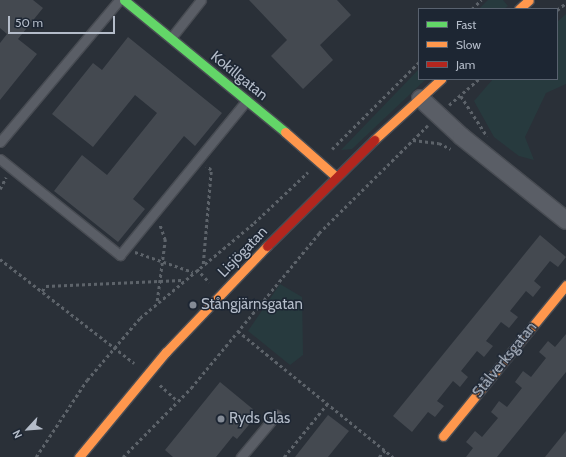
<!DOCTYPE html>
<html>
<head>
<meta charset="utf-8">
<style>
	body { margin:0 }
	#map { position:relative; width:566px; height:457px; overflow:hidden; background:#2a3038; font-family:Cabin,sans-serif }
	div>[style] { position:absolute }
	.green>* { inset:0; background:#273a3e }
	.building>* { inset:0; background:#444950 }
	.path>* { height:2.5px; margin-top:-1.25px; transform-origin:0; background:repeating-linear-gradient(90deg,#5d636a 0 3px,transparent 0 6px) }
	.roads { filter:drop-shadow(1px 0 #484c53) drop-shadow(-1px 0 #484c53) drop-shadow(0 1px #484c53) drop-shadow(0 -1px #484c53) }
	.lane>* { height:9px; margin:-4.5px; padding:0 4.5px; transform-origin:4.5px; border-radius:4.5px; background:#5a5e66 }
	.street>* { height:17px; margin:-8.5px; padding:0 8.5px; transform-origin:8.5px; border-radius:8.5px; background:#5a5e66 }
	.fast>* { height:9px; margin:-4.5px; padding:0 4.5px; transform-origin:4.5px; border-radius:4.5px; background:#63d668 }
	.slow>* { height:9px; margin:-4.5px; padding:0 4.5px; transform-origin:4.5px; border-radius:4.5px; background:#ff974d }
	.jam>* { height:9px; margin:-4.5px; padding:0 4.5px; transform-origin:4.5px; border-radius:4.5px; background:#b3261e }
	.dots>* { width:11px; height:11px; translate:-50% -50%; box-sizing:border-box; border:2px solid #1d2633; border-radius:50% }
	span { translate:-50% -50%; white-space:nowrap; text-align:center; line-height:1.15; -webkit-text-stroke:3px #1d2633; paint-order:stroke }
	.street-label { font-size:15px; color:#b4bcc9 }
	.poi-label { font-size:15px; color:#b4bcc9 }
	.left { translate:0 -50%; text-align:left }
	.legend { position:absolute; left:418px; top:8px; width:140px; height:72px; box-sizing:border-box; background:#1d2633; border:1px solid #59626f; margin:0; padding:5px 7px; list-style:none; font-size:12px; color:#b4bcc9 }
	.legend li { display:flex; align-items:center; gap:8px; height:20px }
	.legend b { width:20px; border:1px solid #59626f }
	.north { position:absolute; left:8px; top:409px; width:40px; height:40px; -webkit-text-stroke:3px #1d2633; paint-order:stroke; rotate:244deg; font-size:11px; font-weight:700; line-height:16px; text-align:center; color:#b4bcc9 }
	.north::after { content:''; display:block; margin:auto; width:14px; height:18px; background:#b4bcc9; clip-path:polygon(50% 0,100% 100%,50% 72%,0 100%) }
	.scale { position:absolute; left:8px; top:16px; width:107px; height:18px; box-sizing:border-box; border:2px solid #b4bcc9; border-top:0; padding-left:5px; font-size:12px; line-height:14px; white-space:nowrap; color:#b4bcc9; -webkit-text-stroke:3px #1d2633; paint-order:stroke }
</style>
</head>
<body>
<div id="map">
	<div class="green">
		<i style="clip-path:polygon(488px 0,503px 0,508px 6px,504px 9px,479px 9px)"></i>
		<i style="clip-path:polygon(566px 14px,566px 84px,546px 93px,525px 137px,534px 160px,519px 156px,494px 137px,474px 101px,493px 79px,557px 79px,557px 22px)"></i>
		<i style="clip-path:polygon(419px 69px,419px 79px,426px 79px,352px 149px,341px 150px)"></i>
		<i style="clip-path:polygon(280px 284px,302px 297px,303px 355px,290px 365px,248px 331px)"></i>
	</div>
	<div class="building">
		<i style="clip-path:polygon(0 0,33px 0,43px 8px,18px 39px,37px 54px,0 100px,0 43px,7px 34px,0 28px)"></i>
		<i style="clip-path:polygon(249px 0,337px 0,351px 15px,320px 45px,333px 60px,303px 89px,271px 56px,287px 40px)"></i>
		<i style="clip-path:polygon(128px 37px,222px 113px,195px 146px,184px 136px,133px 199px,145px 209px,118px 242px,54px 191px,82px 155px,107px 175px,157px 113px,135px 95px,93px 147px,52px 114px,93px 63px,102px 70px)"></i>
		<i style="clip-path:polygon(540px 235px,566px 257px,558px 267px,550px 261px,534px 281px,541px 287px,533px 297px,526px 291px,510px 311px,518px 317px,509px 328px,501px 322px,486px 341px,493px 346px,484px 357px,477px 351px,461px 371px,468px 377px,460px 387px,453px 381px,437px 401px,444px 406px,435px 417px,428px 412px,412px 432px,393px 416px)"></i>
		<i style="clip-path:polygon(566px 334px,566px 372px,497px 457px,466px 457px,473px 448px,466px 442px,475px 431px,482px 437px,498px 418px,491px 412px,499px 401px,507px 407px,522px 388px,515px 382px,523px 371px,531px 377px,546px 358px,539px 352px,548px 341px,555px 347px)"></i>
		<i style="clip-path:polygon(220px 382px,254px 410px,249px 417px,253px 420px,237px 439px,233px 436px,216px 457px,173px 457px,165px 450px)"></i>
		<i style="clip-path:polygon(328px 415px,349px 431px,328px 457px,295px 457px)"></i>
		<i style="clip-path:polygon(566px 431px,566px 457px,545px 457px)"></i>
	</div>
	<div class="path">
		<i style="left:472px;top:9px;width:13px;rotate:-45deg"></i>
		<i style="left:557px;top:10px;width:11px;rotate:-38deg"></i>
		<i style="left:461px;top:96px;width:48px;rotate:57deg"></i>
		<i style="left:449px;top:105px;width:40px;rotate:-41deg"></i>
		<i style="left:413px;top:140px;width:26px;rotate:7deg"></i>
		<i style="left:439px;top:143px;width:13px;rotate:27deg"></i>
		<i style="left:332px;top:149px;width:123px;rotate:-45deg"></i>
		<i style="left:0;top:189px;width:13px;rotate:-63deg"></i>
		<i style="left:135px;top:252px;width:61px;rotate:19deg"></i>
		<i style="left:0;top:259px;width:170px;rotate:37.8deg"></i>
		<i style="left:203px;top:264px;width:94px;rotate:-85.1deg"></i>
		<i style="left:211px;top:170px;width:6px;rotate:-141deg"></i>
		<i style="left:197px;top:269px;width:18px;rotate:47deg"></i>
		<i style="left:42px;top:291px;width:6px;rotate:-51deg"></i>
		<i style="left:46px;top:286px;width:136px;rotate:-2.5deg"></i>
		<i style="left:157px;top:301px;width:62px;rotate:-82.5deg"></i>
		<i style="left:165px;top:240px;width:18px;rotate:-109deg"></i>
		<i style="left:238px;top:331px;width:200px;rotate:39.1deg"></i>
		<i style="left:160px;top:385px;width:24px;rotate:42deg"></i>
		<i style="left:36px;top:457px;width:92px;rotate:-56.5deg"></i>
		<i style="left:87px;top:380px;width:82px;rotate:-49.5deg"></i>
		<i style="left:140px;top:318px;width:148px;rotate:-39.8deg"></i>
		<i style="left:254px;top:223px;width:74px;rotate:-43.4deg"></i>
		<i style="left:123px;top:457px;width:97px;rotate:-45.4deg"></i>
		<i style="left:191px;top:388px;width:201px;rotate:-50.4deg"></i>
		<i style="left:319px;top:233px;width:153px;rotate:-44.7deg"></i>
		<i style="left:284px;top:457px;width:68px;rotate:-50.9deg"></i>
		<i style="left:379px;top:457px;width:9px;rotate:-49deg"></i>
	</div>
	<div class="roads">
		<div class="lane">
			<i style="left:171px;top:38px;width:48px;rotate:-51.7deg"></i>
			<i style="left:0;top:142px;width:185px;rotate:-50deg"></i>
			<i style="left:0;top:159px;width:154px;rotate:38.7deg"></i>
			<i style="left:120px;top:255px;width:200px;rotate:-50.7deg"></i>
			<i style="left:241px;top:457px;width:55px;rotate:-50.2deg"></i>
		</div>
		<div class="street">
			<i style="left:420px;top:98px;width:56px;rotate:42.8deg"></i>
			<i style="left:461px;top:136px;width:134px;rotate:38.7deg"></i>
		</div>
		<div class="fast">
			<i style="left:124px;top:0;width:208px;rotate:39.3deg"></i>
		</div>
		<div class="slow">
			<i style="left:519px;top:9px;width:13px;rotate:-42deg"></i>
			<i style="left:285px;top:132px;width:67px;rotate:41.3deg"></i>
			<i style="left:374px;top:140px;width:91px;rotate:-42.3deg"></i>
			<i style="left:443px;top:436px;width:195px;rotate:-50.8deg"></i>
			<i style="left:79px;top:457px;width:136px;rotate:-50.4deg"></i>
			<i style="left:166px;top:352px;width:146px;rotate:-46.4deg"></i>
		</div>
		<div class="jam">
			<i style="left:267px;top:246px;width:151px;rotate:-44.7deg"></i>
		</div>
	</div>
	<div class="dots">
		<i style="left:193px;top:305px;background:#848b96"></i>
		<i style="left:221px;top:419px;background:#848b96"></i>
	</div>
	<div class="street-label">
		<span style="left:239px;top:76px;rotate:39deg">Kokillgatan</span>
		<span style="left:243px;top:252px;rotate:-46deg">Lisjögatan</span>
		<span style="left:505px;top:360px;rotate:-51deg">Stålverksgatan</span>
	</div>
	<div class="poi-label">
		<span class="left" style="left:201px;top:305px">Stångjärnsgatan</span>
		<span class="left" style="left:229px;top:419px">Ryds Glas</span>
	</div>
	<ul class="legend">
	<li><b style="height:5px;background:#63d668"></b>Fast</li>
	<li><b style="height:5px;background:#ff974d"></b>Slow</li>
	<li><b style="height:5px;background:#b3261e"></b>Jam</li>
	</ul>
	<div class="north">N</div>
	<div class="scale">50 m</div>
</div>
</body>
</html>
